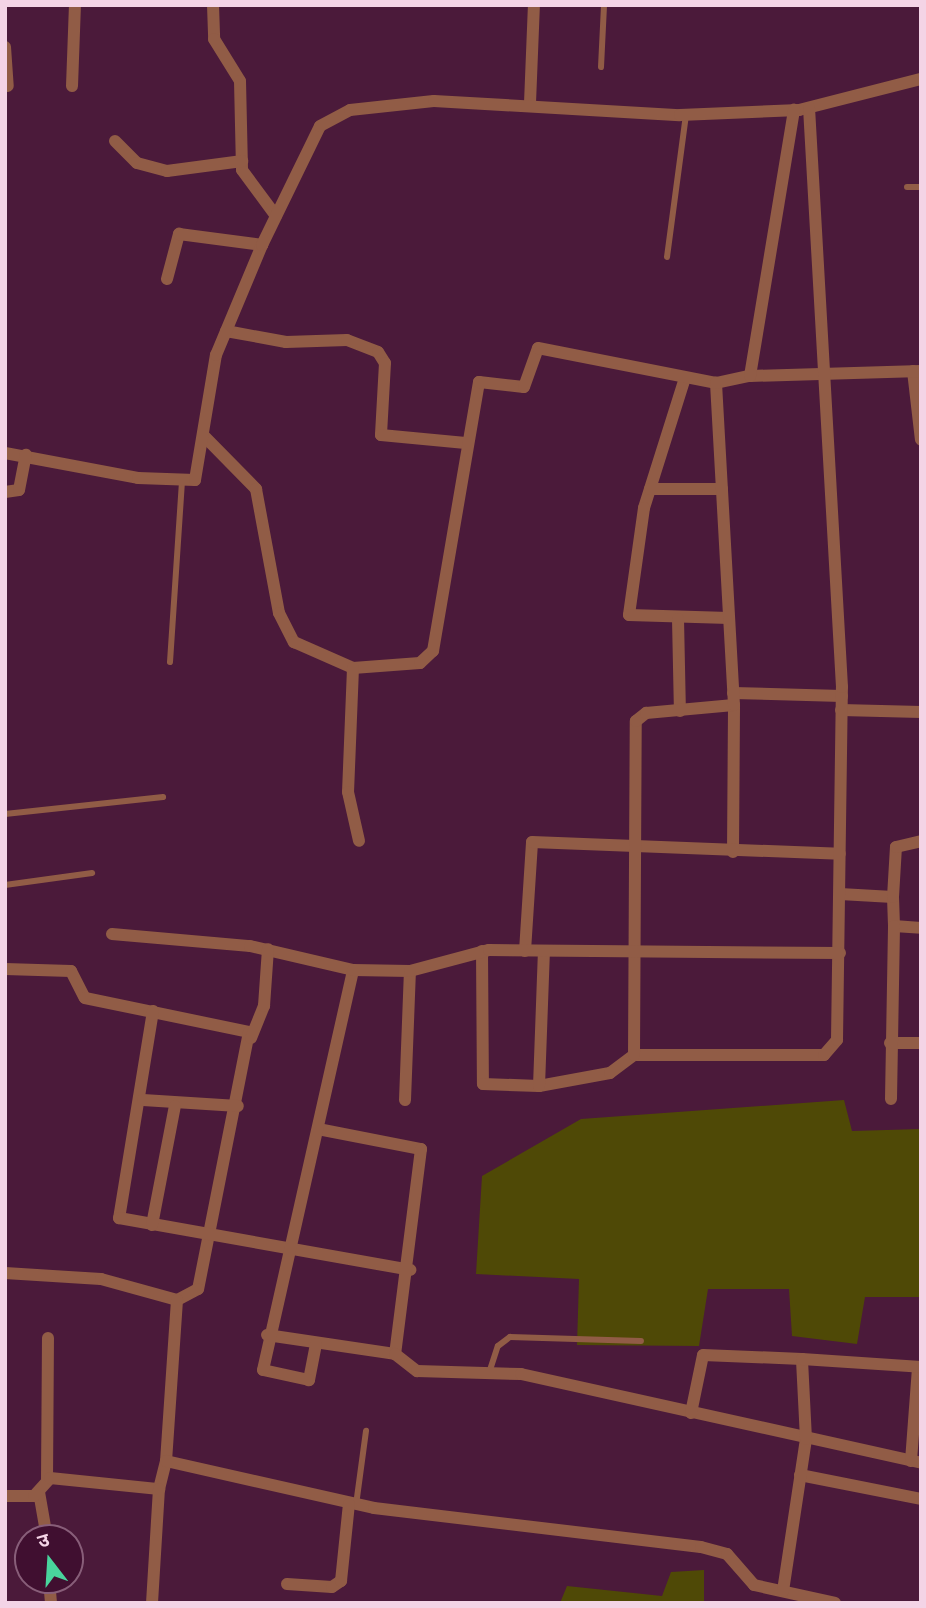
<!DOCTYPE html>
<html>
<head>
<meta charset="utf-8">
<style>
	body { margin:0 }
	#map { position:relative; width:926px; height:1608px; overflow:hidden; background:#4b1a3a; font-family:"Crimson Pro","Noto Sans Devanagari",serif }
	div>[style] { position:absolute }
	.green>* { inset:0; background:#4f4906 }
	.lane>* { height:6px; margin:-3px; padding:0 3px; transform-origin:3px; border-radius:3px; background:#915c46 }
	.street>* { height:12px; margin:-6px; padding:0 6px; transform-origin:6px; border-radius:6px; background:#915c46 }
	span { translate:-50% -50%; white-space:nowrap; text-align:center; line-height:1.15; -webkit-text-stroke:7px #400f30; paint-order:stroke }
	.frame { position:absolute; inset:0; border:7px solid #f4d4e6; pointer-events:none }
	.north { position:absolute; left:14px; top:1524px; width:70px; height:70px; box-sizing:border-box; background:#400f30; border:2px solid #885e79; border-radius:50%; rotate:343deg; font-size:19px; font-weight:700; line-height:28px; text-align:center; color:#f4d4e6 }
	.north::after { content:''; display:block; margin:auto; width:24px; height:32px; background:#49d49d; clip-path:polygon(50% 0,100% 100%,50% 72%,0 100%) }
</style>
</head>
<body>
<div id="map">
	<div class="green">
		<i style="clip-path:polygon(844px 1100px,852px 1131px,921px 1129px,921px 1297px,865px 1297px,857px 1344px,792px 1336px,789px 1289px,708px 1289px,699px 1346px,577px 1345px,579px 1279px,476px 1274px,482px 1176px,581px 1119px)"></i>
		<i style="clip-path:polygon(704px 1570px,704px 1603px,560px 1603px,567px 1586px,662px 1596px,671px 1572px)"></i>
	</div>
	<div class="lane">
		<i style="left:601px;top:67px;width:62px;rotate:-87.2deg"></i>
		<i style="left:907px;top:187px;width:14px"></i>
		<i style="left:667px;top:257px;width:143px;rotate:-82.4deg"></i>
		<i style="left:170px;top:662px;width:182px;rotate:-86.2deg"></i>
		<i style="left:5px;top:814px;width:159px;rotate:-6.1deg"></i>
		<i style="left:5px;top:885px;width:88px;rotate:-7.9deg"></i>
		<i style="left:489px;top:1373px;width:28px;rotate:-72deg"></i>
		<i style="left:498px;top:1346px;width:15px;rotate:-37deg"></i>
		<i style="left:510px;top:1337px;width:131px;rotate:1.7deg"></i>
		<i style="left:356px;top:1505px;width:75px;rotate:-82.3deg"></i>
	</div>
	<div class="street">
		<i style="left:213px;top:5px;width:34px;rotate:88deg"></i>
		<i style="left:214px;top:39px;width:49px;rotate:58.2deg"></i>
		<i style="left:240px;top:81px;width:89px;rotate:88.7deg"></i>
		<i style="left:242px;top:170px;width:57px;rotate:53.5deg"></i>
		<i style="left:5px;top:47px;width:39px;rotate:86deg"></i>
		<i style="left:72px;top:86px;width:81px;rotate:-87.9deg"></i>
		<i style="left:530px;top:103px;width:98px;rotate:-87.7deg"></i>
		<i style="left:115px;top:141px;width:31px;rotate:45deg"></i>
		<i style="left:137px;top:163px;width:31px;rotate:15deg"></i>
		<i style="left:167px;top:171px;width:76px;rotate:-7.6deg"></i>
		<i style="left:167px;top:279px;width:47px;rotate:-75.1deg"></i>
		<i style="left:179px;top:234px;width:84px;rotate:7.5deg"></i>
		<i style="left:226px;top:331px;width:61px;rotate:10.4deg"></i>
		<i style="left:286px;top:342px;width:61px;rotate:-1.9deg"></i>
		<i style="left:347px;top:340px;width:33px;rotate:21deg"></i>
		<i style="left:378px;top:352px;width:13px;rotate:58deg"></i>
		<i style="left:385px;top:363px;width:72px;rotate:93.2deg"></i>
		<i style="left:381px;top:435px;width:85px;rotate:5.4deg"></i>
		<i style="left:913px;top:371px;width:69px;rotate:83.4deg"></i>
		<i style="left:750px;top:376px;width:171px;rotate:-1.7deg"></i>
		<i style="left:684px;top:381px;width:133px;rotate:107.5deg"></i>
		<i style="left:644px;top:508px;width:108px;rotate:98deg"></i>
		<i style="left:629px;top:615px;width:100px;rotate:1.7deg"></i>
		<i style="left:203px;top:435px;width:76px;rotate:45.5deg"></i>
		<i style="left:256px;top:489px;width:126px;rotate:79.5deg"></i>
		<i style="left:279px;top:613px;width:33px;rotate:63deg"></i>
		<i style="left:294px;top:642px;width:64px;rotate:23.8deg"></i>
		<i style="left:353px;top:668px;width:67px;rotate:-4.3deg"></i>
		<i style="left:420px;top:663px;width:18px;rotate:-43deg"></i>
		<i style="left:433px;top:651px;width:273px;rotate:-80.3deg"></i>
		<i style="left:479px;top:382px;width:45px;rotate:6.3deg"></i>
		<i style="left:524px;top:387px;width:41px;rotate:-70.3deg"></i>
		<i style="left:538px;top:348px;width:181px;rotate:11.1deg"></i>
		<i style="left:5px;top:453px;width:135px;rotate:10.6deg"></i>
		<i style="left:138px;top:478px;width:57px;rotate:2deg"></i>
		<i style="left:195px;top:480px;width:127px;rotate:-80.5deg"></i>
		<i style="left:216px;top:355px;width:119px;rotate:-67.3deg"></i>
		<i style="left:262px;top:245px;width:132px;rotate:-64deg"></i>
		<i style="left:320px;top:126px;width:34px;rotate:-28deg"></i>
		<i style="left:350px;top:110px;width:84px;rotate:-6.1deg"></i>
		<i style="left:434px;top:101px;width:246px;rotate:3.3deg"></i>
		<i style="left:680px;top:115px;width:119px;rotate:-2.4deg"></i>
		<i style="left:799px;top:110px;width:126px;rotate:-14.3deg"></i>
		<i style="left:650px;top:489px;width:72px"></i>
		<i style="left:5px;top:492px;width:14px;rotate:-8deg"></i>
		<i style="left:19px;top:490px;width:36px;rotate:-79deg"></i>
		<i style="left:678px;top:619px;width:92px;rotate:88.8deg"></i>
		<i style="left:353px;top:668px;width:124px;rotate:92.3deg"></i>
		<i style="left:348px;top:792px;width:50px;rotate:77.3deg"></i>
		<i style="left:733px;top:693px;width:109px;rotate:1.6deg"></i>
		<i style="left:841px;top:710px;width:80px;rotate:1.4deg"></i>
		<i style="left:733px;top:852px;width:147px;rotate:-89.6deg"></i>
		<i style="left:840px;top:894px;width:53px;rotate:3.2deg"></i>
		<i style="left:893px;top:897px;width:29px;rotate:88deg"></i>
		<i style="left:894px;top:926px;width:27px;rotate:4deg"></i>
		<i style="left:893px;top:897px;width:50px;rotate:-86.6deg"></i>
		<i style="left:896px;top:847px;width:26px;rotate:-13deg"></i>
		<i style="left:112px;top:934px;width:139px;rotate:5deg"></i>
		<i style="left:250px;top:946px;width:106px;rotate:13.1deg"></i>
		<i style="left:482px;top:951px;width:133px;rotate:89.6deg"></i>
		<i style="left:483px;top:1084px;width:56px;rotate:2deg"></i>
		<i style="left:539px;top:1086px;width:72px;rotate:-10.4deg"></i>
		<i style="left:610px;top:1073px;width:30px;rotate:-37deg"></i>
		<i style="left:525px;top:951px;width:109px;rotate:-86.3deg"></i>
		<i style="left:532px;top:842px;width:308px;rotate:2.2deg"></i>
		<i style="left:5px;top:969px;width:66px;rotate:1.7deg"></i>
		<i style="left:71px;top:971px;width:30px;rotate:63deg"></i>
		<i style="left:85px;top:998px;width:167px;rotate:11.7deg"></i>
		<i style="left:249px;top:1032px;width:262px;rotate:101.2deg"></i>
		<i style="left:198px;top:1289px;width:24px;rotate:152deg"></i>
		<i style="left:153px;top:1011px;width:210px;rotate:99.3deg"></i>
		<i style="left:119px;top:1218px;width:296px;rotate:10.1deg"></i>
		<i style="left:251px;top:1038px;width:35px;rotate:-68deg"></i>
		<i style="left:264px;top:1006px;width:57px;rotate:-86deg"></i>
		<i style="left:890px;top:1043px;width:31px"></i>
		<i style="left:634px;top:1055px;width:190px"></i>
		<i style="left:824px;top:1055px;width:20px;rotate:-49deg"></i>
		<i style="left:837px;top:1040px;width:353px;rotate:-89.2deg"></i>
		<i style="left:842px;top:687px;width:580px;rotate:-93.26deg"></i>
		<i style="left:634px;top:1055px;width:334px;rotate:-89.7deg"></i>
		<i style="left:636px;top:721px;width:13px;rotate:-39deg"></i>
		<i style="left:646px;top:713px;width:88px;rotate:-5.2deg"></i>
		<i style="left:734px;top:705px;width:323px;rotate:-93.2deg"></i>
		<i style="left:716px;top:383px;width:35px;rotate:-12deg"></i>
		<i style="left:750px;top:376px;width:270px;rotate:-80.6deg"></i>
		<i style="left:539px;top:1086px;width:135px;rotate:-87.9deg"></i>
		<i style="left:891px;top:1099px;width:173px;rotate:-89deg"></i>
		<i style="left:143px;top:1100px;width:95px;rotate:3.6deg"></i>
		<i style="left:405px;top:1100px;width:129px;rotate:-87.8deg"></i>
		<i style="left:318px;top:1129px;width:105px;rotate:11deg"></i>
		<i style="left:421px;top:1149px;width:207px;rotate:97.2deg"></i>
		<i style="left:152px;top:1225px;width:121px;rotate:-79.1deg"></i>
		<i style="left:5px;top:1273px;width:96px;rotate:3.6deg"></i>
		<i style="left:101px;top:1279px;width:79px;rotate:15.4deg"></i>
		<i style="left:177px;top:1300px;width:161px;rotate:93.9deg"></i>
		<i style="left:267px;top:1335px;width:129px;rotate:8.4deg"></i>
		<i style="left:395px;top:1354px;width:28px;rotate:38deg"></i>
		<i style="left:417px;top:1371px;width:104px;rotate:1.7deg"></i>
		<i style="left:521px;top:1374px;width:410px;rotate:12.5deg"></i>
		<i style="left:316px;top:1344px;width:37px;rotate:101deg"></i>
		<i style="left:309px;top:1380px;width:47px;rotate:-167.7deg"></i>
		<i style="left:263px;top:1370px;width:410px;rotate:-77.3deg"></i>
		<i style="left:353px;top:970px;width:57px;rotate:1deg"></i>
		<i style="left:410px;top:971px;width:82px;rotate:-14.9deg"></i>
		<i style="left:489px;top:950px;width:351px;rotate:0.5deg"></i>
		<i style="left:691px;top:1413px;width:59px;rotate:-78.3deg"></i>
		<i style="left:703px;top:1355px;width:99px;rotate:2.3deg"></i>
		<i style="left:911px;top:1461px;width:94px;rotate:-85.7deg"></i>
		<i style="left:800px;top:1475px;width:123px;rotate:11.2deg"></i>
		<i style="left:47px;top:1479px;width:141px;rotate:-89.6deg"></i>
		<i style="left:39px;top:1492px;width:47px;rotate:80.1deg"></i>
		<i style="left:5px;top:1496px;width:29px"></i>
		<i style="left:34px;top:1496px;width:24px;rotate:-48deg"></i>
		<i style="left:50px;top:1478px;width:110px;rotate:5.8deg"></i>
		<i style="left:159px;top:1489px;width:29px;rotate:-76deg"></i>
		<i style="left:166px;top:1461px;width:213px;rotate:12.7deg"></i>
		<i style="left:374px;top:1508px;width:329px;rotate:6.8deg"></i>
		<i style="left:701px;top:1547px;width:27px;rotate:15deg"></i>
		<i style="left:727px;top:1554px;width:41px;rotate:48.9deg"></i>
		<i style="left:754px;top:1585px;width:83px;rotate:12.5deg"></i>
		<i style="left:49px;top:1580px;width:23px;rotate:85deg"></i>
		<i style="left:287px;top:1584px;width:45px;rotate:3.8deg"></i>
		<i style="left:332px;top:1587px;width:11px;rotate:-34deg"></i>
		<i style="left:341px;top:1581px;width:77px;rotate:-84.1deg"></i>
		<i style="left:783px;top:1591px;width:154px;rotate:-81.4deg"></i>
		<i style="left:806px;top:1439px;width:80px;rotate:-92.9deg"></i>
		<i style="left:802px;top:1359px;width:119px;rotate:3.8deg"></i>
		<i style="left:152px;top:1603px;width:114px;rotate:-86.5deg"></i>
	</div>
	<div class="frame"></div>
	<div class="north">उ</div>
</div>
</body>
</html>
